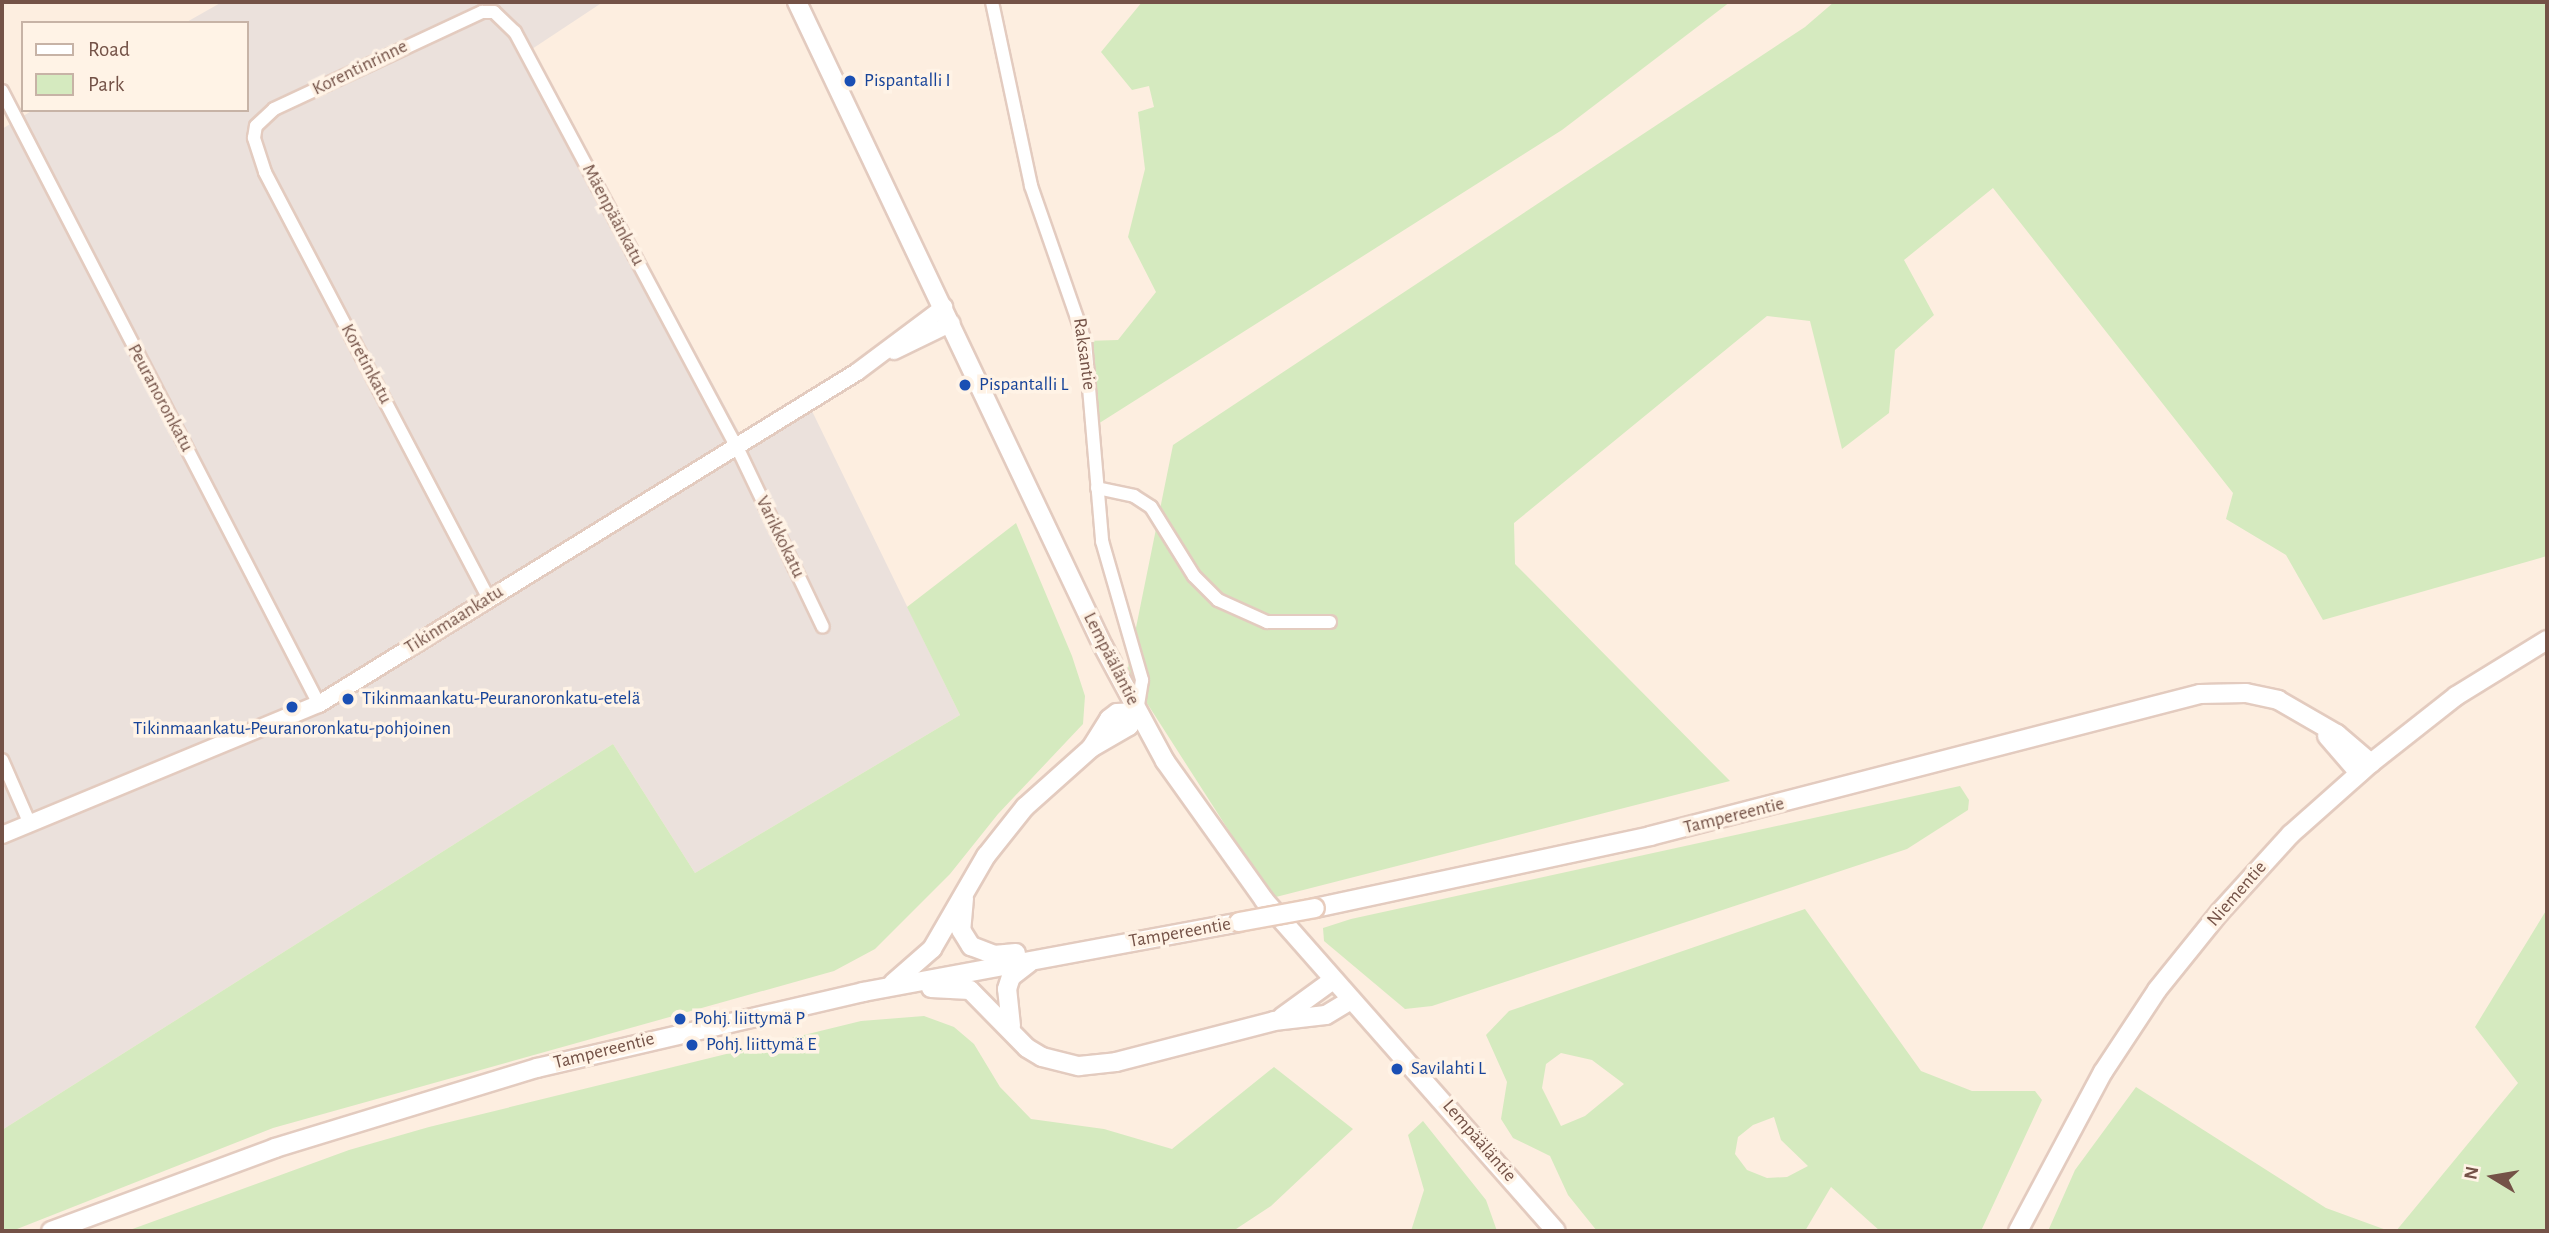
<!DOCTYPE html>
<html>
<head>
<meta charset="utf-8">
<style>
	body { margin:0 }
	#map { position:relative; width:2549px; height:1233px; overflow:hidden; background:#fdeee0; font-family:"Alegreya Sans",sans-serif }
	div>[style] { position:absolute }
	.industrial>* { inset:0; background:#ebe1dc }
	.green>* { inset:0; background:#d5eabf }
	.roads { filter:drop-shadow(2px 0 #e3cbbf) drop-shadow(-2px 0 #e3cbbf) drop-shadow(0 2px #e3cbbf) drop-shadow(0 -2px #e3cbbf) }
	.minor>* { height:12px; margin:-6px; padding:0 6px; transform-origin:6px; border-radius:6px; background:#fff }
	.tertiary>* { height:16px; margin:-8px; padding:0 8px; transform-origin:8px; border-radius:8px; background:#fff }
	.secondary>* { height:18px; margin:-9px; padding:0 9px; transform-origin:9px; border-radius:9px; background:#fff }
	.bridges { filter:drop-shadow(2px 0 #e8ccbc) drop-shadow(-2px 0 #e8ccbc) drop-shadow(0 2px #e8ccbc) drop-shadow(0 -2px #e8ccbc) }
	.secondary-bridge>* { height:18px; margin:-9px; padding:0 9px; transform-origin:9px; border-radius:9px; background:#fff }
	.dots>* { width:19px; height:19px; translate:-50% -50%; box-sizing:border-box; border:4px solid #fff3e6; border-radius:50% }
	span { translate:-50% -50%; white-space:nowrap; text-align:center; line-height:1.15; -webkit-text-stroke:7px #fff3e6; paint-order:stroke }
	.street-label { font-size:19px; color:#745247 }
	.transit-label { font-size:19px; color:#164399 }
	.left { translate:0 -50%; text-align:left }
	.frame { position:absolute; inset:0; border:4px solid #745247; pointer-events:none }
	.legend { position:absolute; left:21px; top:21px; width:228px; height:91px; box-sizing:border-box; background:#fff3e6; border:2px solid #c7b3a6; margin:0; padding:9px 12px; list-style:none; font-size:21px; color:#745247 }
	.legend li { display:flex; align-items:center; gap:14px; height:35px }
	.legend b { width:35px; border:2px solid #c7b3a6 }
	.north { position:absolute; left:2458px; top:1142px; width:70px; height:70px; -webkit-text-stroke:5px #fff3e6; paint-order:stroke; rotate:281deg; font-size:19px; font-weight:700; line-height:28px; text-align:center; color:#745247 }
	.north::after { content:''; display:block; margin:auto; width:24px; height:32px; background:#745247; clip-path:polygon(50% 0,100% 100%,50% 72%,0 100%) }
</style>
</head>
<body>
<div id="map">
	<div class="industrial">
		<i style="clip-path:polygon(222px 2px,603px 2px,532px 49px,747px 447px,811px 409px,960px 715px,695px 873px,613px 744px,2px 1130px,2px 129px,33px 110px,247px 110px,247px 23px,185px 23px)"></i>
	</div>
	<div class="green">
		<i style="clip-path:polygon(1142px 2px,1730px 2px,1562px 130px,1090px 429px,1085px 341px,1118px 340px,1156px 292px,1128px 237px,1145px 169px,1138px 112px,1154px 107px,1149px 86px,1132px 90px,1101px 52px)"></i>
		<i style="clip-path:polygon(1834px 2px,2547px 2px,2547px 556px,2323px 620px,2286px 555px,2226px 519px,2233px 493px,1993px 188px,1904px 260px,1934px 315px,1895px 350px,1889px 413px,1842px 449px,1810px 321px,1767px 316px,1514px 523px,1515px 564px,1730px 781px,1272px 898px,1127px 672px,1173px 445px,1805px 27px)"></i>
		<i style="clip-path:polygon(1016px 523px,1072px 656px,1085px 696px,1083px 724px,998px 814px,950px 874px,875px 949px,834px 971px,273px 1128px,12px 1231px,2px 1231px,2px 1130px,613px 744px,695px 873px,960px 715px,907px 607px)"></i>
		<i style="clip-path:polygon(1960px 786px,1969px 800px,1968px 810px,1907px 849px,1432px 1006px,1405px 1009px,1324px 941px,1323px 928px,1351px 919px)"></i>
		<i style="clip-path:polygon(evenodd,1805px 909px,1921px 1071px,1972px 1091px,2035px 1091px,2042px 1100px,1981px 1231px,1880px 1231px,1831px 1187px,1805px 1231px,1597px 1231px,1568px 1195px,1550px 1156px,1513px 1138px,1501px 1119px,1507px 1082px,1486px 1035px,1509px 1011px,1805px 909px,1561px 1053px,1592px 1060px,1624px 1084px,1585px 1116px,1561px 1126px,1542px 1088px,1546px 1064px,1561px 1053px,1805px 909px,1774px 1117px,1781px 1140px,1808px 1166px,1787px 1177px,1767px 1178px,1747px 1170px,1735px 1154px,1738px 1137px,1753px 1125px,1774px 1117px)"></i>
		<i style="clip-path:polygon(2547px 909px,2547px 1231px,2396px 1231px,2518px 1083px,2475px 1027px)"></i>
		<i style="clip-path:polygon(924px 1016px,954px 1027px,974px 1044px,1000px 1087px,1031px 1119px,1104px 1129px,1172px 1149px,1274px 1067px,1353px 1129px,1271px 1206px,1233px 1231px,127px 1231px,349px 1150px,429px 1127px,861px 1021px)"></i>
		<i style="clip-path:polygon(2136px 1087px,2326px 1208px,2389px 1231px,2048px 1231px,2075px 1170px)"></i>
		<i style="clip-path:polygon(1423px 1121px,1486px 1200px,1497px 1231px,1411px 1231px,1424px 1190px,1408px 1135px)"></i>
	</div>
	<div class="roads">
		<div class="minor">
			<i style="left:992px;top:2px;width:188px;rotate:78deg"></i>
			<i style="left:1031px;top:186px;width:164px;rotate:70.8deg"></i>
			<i style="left:1085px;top:341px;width:201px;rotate:85.1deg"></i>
			<i style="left:1102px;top:541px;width:145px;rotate:73.9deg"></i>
			<i style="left:1142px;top:680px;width:32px;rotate:99deg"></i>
			<i style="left:2px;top:91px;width:690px;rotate:62.66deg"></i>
			<i style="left:1097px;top:488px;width:38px;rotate:12deg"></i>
			<i style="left:1134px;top:496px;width:20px;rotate:33deg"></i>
			<i style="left:1151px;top:507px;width:81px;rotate:58.1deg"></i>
			<i style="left:1194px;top:576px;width:34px;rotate:45deg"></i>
			<i style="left:1218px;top:600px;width:54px;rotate:24.2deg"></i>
			<i style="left:1267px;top:622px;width:63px"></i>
			<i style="left:489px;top:599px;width:482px;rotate:-117.7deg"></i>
			<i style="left:265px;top:172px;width:36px;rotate:-108deg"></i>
			<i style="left:254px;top:138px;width:12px;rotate:-81deg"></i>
			<i style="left:256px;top:126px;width:25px;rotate:-43deg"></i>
			<i style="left:274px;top:109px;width:230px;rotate:-25deg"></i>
			<i style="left:482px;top:12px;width:12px"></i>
			<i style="left:494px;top:12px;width:29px;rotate:44deg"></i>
			<i style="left:515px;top:32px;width:471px;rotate:61.9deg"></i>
			<i style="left:737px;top:447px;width:199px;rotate:64.5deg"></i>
			<i style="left:2px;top:760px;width:70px;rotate:66.4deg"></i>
		</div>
		<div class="tertiary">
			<i style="left:894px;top:351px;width:64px;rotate:-25.8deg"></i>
			<i style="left:2px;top:835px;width:343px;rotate:-22.5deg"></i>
			<i style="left:319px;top:704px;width:632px;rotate:-31.68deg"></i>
			<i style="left:857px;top:372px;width:109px;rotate:-36.8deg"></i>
		</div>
		<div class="secondary">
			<i style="left:797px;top:2px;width:713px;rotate:64.59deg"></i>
			<i style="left:1103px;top:646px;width:131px;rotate:61.7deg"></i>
			<i style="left:1165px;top:761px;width:171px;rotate:54.5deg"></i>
			<i style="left:1264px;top:900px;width:441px;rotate:48.6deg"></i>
			<i style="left:2327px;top:736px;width:49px;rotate:49.1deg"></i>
			<i style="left:1091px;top:748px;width:44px;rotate:-30.1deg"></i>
			<i style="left:1129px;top:726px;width:16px;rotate:-60deg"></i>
			<i style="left:964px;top:898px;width:32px;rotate:95deg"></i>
			<i style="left:961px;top:930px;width:19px;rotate:58deg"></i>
			<i style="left:971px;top:946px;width:25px;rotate:21deg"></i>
			<i style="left:994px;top:955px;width:22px;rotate:-5deg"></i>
			<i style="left:1315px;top:908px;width:343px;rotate:-12.1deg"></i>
			<i style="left:1650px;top:836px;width:568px;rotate:-14.48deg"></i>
			<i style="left:2200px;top:694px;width:46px;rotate:-1.2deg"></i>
			<i style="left:2246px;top:693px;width:33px;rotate:12deg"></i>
			<i style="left:2278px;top:700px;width:68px;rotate:30deg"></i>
			<i style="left:2337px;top:734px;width:45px;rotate:40.5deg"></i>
			<i style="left:893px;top:983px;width:52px;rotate:-41.1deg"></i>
			<i style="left:932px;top:949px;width:108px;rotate:-59.9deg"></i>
			<i style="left:986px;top:856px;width:63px;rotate:-51.5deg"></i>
			<i style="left:1025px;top:807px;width:89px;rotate:-41.8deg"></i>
			<i style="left:1091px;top:748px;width:34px;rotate:-58deg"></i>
			<i style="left:1109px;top:719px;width:10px;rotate:-37deg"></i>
			<i style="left:1117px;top:713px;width:20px;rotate:-3deg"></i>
			<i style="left:931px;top:988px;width:39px;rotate:3deg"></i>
			<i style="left:970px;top:990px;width:81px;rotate:45.5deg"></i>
			<i style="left:1027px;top:1048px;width:17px;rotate:31deg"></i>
			<i style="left:1042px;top:1057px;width:38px;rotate:14deg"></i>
			<i style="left:1079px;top:1066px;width:37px;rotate:-6deg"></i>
			<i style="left:1116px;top:1062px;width:163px;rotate:-14.5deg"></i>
			<i style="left:1274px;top:1021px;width:52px;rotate:-6.6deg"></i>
			<i style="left:1326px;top:1015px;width:29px;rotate:-31deg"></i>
			<i style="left:1282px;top:1017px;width:63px;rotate:-36deg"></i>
			<i style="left:1011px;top:1026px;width:37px;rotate:-96deg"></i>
			<i style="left:1007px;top:989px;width:13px;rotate:-72deg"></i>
			<i style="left:1011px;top:977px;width:23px;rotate:-38deg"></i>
			<i style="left:51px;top:1231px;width:239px;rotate:-20.3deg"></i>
			<i style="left:275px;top:1148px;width:274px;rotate:-17deg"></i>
			<i style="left:537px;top:1068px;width:335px;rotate:-13.1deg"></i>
			<i style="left:863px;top:992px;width:382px;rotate:-10.5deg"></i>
			<i style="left:2018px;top:1231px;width:180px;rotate:-61.9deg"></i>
			<i style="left:2103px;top:1072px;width:98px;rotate:-56.6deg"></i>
			<i style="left:2157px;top:990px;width:100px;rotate:-51.1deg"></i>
			<i style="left:2220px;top:912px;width:105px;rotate:-47.7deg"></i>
			<i style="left:2291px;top:834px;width:107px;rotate:-41.6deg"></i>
			<i style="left:2371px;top:763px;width:108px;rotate:-38.2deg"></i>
			<i style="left:2456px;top:696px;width:107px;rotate:-31.6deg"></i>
		</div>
	</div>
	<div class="bridges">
		<div class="secondary-bridge">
			<i style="left:1239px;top:922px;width:77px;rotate:-10.4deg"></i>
		</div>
	</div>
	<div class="dots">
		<i style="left:850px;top:81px;background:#1a4fb4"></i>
		<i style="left:965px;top:385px;background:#1a4fb4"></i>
		<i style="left:348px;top:699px;background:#1a4fb4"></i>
		<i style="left:292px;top:707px;background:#1a4fb4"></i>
		<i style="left:680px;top:1019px;background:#1a4fb4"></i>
		<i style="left:692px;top:1045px;background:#1a4fb4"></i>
		<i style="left:1397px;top:1069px;background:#1a4fb4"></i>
	</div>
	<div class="street-label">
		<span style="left:360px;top:68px;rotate:-26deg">Korentinrinne</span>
		<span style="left:613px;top:215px;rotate:62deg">Mäenpäänkatu</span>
		<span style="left:1084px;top:354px;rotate:82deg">Raksantie</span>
		<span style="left:366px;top:364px;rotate:62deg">Koretinkatu</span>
		<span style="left:160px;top:398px;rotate:62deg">Peuranoronkatu</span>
		<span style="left:780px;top:537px;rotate:64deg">Varikkokatu</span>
		<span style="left:454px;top:620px;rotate:-32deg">Tikinmaankatu</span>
		<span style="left:1111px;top:659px;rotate:63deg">Lempääläntie</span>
		<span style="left:1734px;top:816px;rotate:-14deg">Tampereentie</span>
		<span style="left:2237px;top:894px;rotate:-49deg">Niementie</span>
		<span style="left:1180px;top:933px;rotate:-10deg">Tampereentie</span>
		<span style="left:604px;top:1051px;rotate:-14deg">Tampereentie</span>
		<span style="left:1479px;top:1141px;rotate:49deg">Lempääläntie</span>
	</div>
	<div class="transit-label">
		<span class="left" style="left:864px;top:81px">Pispantalli I</span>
		<span class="left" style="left:979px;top:385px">Pispantalli L</span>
		<span class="left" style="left:362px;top:699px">Tikinmaankatu-Peuranoronkatu-etelä</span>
		<span style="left:292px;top:729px">Tikinmaankatu-Peuranoronkatu-pohjoinen</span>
		<span class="left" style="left:694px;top:1019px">Pohj. liittymä P</span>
		<span class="left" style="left:706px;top:1045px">Pohj. liittymä E</span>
		<span class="left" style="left:1411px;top:1069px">Savilahti L</span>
	</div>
	<div class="frame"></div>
	<ul class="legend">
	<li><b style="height:9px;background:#fff"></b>Road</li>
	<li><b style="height:19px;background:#d5eabf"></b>Park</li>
	</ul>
	<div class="north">N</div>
</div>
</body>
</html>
